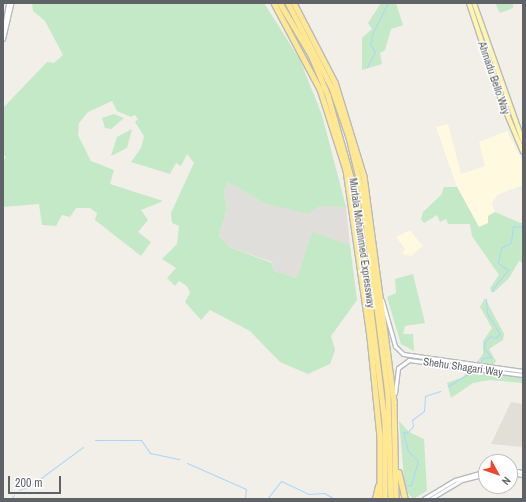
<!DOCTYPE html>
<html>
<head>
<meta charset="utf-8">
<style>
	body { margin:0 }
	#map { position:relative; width:526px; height:502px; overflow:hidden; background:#f1efe8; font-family:"Archivo Narrow",sans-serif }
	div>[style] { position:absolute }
	.commercial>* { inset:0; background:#fff9df }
	.industrial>* { inset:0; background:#e0deda }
	.education>* { inset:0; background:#e1dfd6 }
	.green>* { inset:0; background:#c4e9c6 }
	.stream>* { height:1px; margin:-0.5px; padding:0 0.5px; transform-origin:0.5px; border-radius:0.5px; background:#aad6ff }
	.roads { filter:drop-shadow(1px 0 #b6babf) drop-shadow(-1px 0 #b6babf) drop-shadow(0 1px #b6babf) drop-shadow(0 -1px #b6babf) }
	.secondary>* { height:3px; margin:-1.5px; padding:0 1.5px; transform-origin:1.5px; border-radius:1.5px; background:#fff }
	.primary>* { height:4px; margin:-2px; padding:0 2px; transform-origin:2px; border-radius:2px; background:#fff5af }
	.highway>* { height:4.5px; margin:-2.25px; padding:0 2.25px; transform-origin:2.25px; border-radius:2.25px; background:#ffe891 }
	span { translate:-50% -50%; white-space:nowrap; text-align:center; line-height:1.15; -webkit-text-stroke:3px #fff; paint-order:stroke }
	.street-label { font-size:11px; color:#5f6368 }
	.frame { position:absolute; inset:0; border:4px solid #5f6368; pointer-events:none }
	.north { position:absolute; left:478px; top:454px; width:40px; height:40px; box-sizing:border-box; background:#fff; border:1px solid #bfc1c3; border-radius:50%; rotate:130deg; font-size:11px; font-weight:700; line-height:16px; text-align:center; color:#5f6368 }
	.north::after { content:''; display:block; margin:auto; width:14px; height:18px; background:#ee4731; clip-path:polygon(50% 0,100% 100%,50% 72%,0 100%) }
	.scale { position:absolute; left:8px; top:476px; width:53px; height:18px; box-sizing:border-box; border:2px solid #5f6368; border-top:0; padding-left:5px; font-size:12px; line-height:14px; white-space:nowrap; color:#5f6368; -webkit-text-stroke:3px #fff; paint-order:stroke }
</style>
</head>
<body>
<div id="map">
	<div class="commercial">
		<i style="clip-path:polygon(448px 124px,461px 174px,485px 166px,479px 142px,507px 131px,523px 162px,523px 185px,497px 195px,492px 203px,495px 212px,488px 216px,489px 223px,479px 227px,457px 187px,436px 127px)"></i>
		<i style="clip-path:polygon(410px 230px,423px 246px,411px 256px,402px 254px,405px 249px,396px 237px)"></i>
	</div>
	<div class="industrial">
		<i style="clip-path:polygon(228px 182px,264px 203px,346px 207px,350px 245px,312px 233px,297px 278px,274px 271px,272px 262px,229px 247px,219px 236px,227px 208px,224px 191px)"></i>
	</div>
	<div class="education">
		<i style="clip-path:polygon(511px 402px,523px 404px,523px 447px,491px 444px)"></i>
	</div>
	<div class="green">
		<i style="clip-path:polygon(32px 3px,264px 3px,300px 60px,322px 115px,346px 207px,319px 206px,308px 214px,264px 203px,228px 182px,224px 191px,227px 208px,219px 236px,229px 247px,272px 263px,274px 271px,297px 278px,312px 232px,350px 245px,357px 300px,331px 336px,335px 350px,330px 364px,308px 374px,280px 362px,250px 331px,210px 310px,201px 320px,185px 302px,190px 293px,187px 286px,179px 281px,175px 286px,167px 278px,176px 268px,162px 259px,177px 244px,179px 226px,172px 223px,171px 213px,194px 163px,187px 154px,181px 166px,176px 163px,170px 174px,131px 162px,141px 148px,144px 136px,135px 122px,138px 119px,135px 115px,131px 117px,117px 111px,112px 101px,88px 112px,79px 123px,78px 135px,91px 161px,114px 170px,110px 184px,163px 201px,141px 210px,148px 220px,138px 232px,151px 242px,141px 256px,95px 220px,97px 213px,90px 208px,76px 208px,70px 217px,62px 215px,56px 226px,42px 225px,39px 204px,3px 207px,3px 160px,6px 158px,3px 153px,3px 108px,47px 62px,54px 63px,63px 55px,45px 21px,33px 11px)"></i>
		<i style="clip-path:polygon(381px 3px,396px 3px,403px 25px,391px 29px,385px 50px,380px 53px,382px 64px,362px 70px,362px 38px,372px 29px,368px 23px)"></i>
		<i style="clip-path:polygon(495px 3px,513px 3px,513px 8px,500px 13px)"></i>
		<i style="clip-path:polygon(114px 114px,124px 118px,111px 129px,105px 128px,102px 118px)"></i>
		<i style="clip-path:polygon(132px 129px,127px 148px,111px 156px,117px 137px)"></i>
		<i style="clip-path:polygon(444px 187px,457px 187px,479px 227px,488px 223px,488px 216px,495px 212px,523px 224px,523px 263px,519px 261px,509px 278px,493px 293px,490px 288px,499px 275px,472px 236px,470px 224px,448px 224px,446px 219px,440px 222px,437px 215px,424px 223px,421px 219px,423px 212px,441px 195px)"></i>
		<i style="clip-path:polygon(413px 274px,425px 323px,405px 326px,403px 334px,413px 334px,414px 351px,401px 344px,387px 297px,396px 293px,395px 279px)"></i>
		<i style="clip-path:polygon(485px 298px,504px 334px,503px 340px,489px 349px,496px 361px,493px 365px,476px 363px,483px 354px,483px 341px,492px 328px,480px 307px)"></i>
		<i style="clip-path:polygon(469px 370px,523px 377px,523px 383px,490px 380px,473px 383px,451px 398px,447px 383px,463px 377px)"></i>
		<i style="clip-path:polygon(399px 421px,409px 432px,424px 439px,427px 491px,413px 499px,406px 491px,404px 478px)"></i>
	</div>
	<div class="stream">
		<i style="left:367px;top:67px;width:17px;rotate:-62deg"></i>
		<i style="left:375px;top:52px;width:9px;rotate:-122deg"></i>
		<i style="left:370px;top:44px;width:12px;rotate:-76deg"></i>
		<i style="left:373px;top:32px;width:33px;rotate:-63deg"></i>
		<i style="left:523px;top:230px;width:6px;rotate:90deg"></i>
		<i style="left:491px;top:291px;width:27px;rotate:-51deg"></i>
		<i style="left:508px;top:270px;width:12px;rotate:-145deg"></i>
		<i style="left:498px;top:263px;width:15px;rotate:-79deg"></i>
		<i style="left:501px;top:248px;width:12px;rotate:-31deg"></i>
		<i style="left:511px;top:242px;width:16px;rotate:-83deg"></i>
		<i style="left:513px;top:226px;width:10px;rotate:6deg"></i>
		<i style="left:480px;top:363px;width:6px;rotate:-59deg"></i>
		<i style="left:483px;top:358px;width:8px;rotate:-7deg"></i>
		<i style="left:491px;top:357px;width:11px;rotate:-128deg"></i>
		<i style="left:484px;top:348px;width:6px;rotate:-81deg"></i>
		<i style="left:485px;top:342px;width:8px;rotate:-50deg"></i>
		<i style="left:490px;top:336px;width:5px;rotate:22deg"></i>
		<i style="left:495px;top:338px;width:6px;rotate:-39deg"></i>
		<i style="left:500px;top:334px;width:25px;rotate:-122deg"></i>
		<i style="left:487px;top:313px;width:14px;rotate:-94deg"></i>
		<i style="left:448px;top:386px;width:31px;rotate:-31deg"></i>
		<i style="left:95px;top:440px;width:46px"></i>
		<i style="left:141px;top:440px;width:16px;rotate:55deg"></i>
		<i style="left:150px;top:453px;width:30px;rotate:12deg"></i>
		<i style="left:187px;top:463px;width:64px;rotate:23.8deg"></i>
		<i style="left:246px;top:489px;width:10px;rotate:96deg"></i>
		<i style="left:405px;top:486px;width:6px;rotate:-9deg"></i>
		<i style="left:411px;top:485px;width:25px;rotate:-74deg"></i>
		<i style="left:418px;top:461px;width:14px;rotate:-135deg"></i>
		<i style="left:408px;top:451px;width:20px;rotate:-105deg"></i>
		<i style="left:403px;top:432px;width:4px;rotate:14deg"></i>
		<i style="left:407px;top:433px;width:9px;rotate:-49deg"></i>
		<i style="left:413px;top:426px;width:6px;rotate:-99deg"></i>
		<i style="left:412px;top:420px;width:15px;rotate:-37deg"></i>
		<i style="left:424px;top:411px;width:15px;rotate:-86deg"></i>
		<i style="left:425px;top:396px;width:16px;rotate:-18deg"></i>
		<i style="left:19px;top:490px;width:12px;rotate:-20deg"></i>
		<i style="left:30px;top:486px;width:66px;rotate:-36.3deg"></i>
		<i style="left:11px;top:499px;width:5px;rotate:-53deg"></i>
		<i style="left:267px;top:499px;width:23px;rotate:-52deg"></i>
		<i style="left:281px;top:481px;width:31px;rotate:25deg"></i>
		<i style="left:309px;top:494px;width:15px;rotate:-4deg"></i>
		<i style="left:324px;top:493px;width:13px;rotate:29deg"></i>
		<i style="left:365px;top:499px;width:8px;rotate:-14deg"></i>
	</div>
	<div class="roads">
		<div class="secondary">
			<i style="left:3px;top:32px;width:29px;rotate:-80deg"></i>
			<i style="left:3px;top:39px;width:37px;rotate:-77deg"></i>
			<i style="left:382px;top:300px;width:48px;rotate:74.2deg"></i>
			<i style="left:395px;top:346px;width:11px;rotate:45deg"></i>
			<i style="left:403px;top:354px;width:121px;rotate:8.1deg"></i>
			<i style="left:395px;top:393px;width:25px;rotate:-83deg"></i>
			<i style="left:398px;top:368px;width:14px;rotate:-36deg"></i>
			<i style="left:409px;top:360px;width:115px;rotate:7.5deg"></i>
			<i style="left:510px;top:470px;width:13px;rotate:9deg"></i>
			<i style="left:510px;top:473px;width:13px;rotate:9deg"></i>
			<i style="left:423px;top:499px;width:37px;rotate:-31deg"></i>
			<i style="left:455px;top:480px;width:32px;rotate:-16deg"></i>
			<i style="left:430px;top:499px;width:37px;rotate:-31deg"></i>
			<i style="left:462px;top:480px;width:25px;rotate:-14deg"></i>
		</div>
		<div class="primary">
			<i style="left:469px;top:3px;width:102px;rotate:71.7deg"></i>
			<i style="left:501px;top:100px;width:56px;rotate:67.1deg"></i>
			<i style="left:474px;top:3px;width:146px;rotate:70.5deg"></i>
		</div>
		<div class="highway">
			<i style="left:274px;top:3px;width:98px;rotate:61.9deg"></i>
			<i style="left:320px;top:89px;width:85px;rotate:72.2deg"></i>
			<i style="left:346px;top:170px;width:169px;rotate:81.8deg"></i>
			<i style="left:370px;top:337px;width:101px;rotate:84.3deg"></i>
			<i style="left:380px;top:438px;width:61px;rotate:90deg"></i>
			<i style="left:280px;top:3px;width:61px;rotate:59.2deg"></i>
			<i style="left:311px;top:55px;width:43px;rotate:67deg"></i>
			<i style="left:328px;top:95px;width:107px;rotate:74.3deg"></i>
			<i style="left:357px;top:198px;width:227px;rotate:82.9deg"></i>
			<i style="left:385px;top:423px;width:76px;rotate:90deg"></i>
			<i style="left:288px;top:3px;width:96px;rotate:62.6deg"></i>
			<i style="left:332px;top:88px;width:52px;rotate:70.9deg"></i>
			<i style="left:349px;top:137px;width:56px;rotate:76.5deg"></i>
			<i style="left:362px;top:191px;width:205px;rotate:82.7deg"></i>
			<i style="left:388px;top:394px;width:105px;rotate:88.4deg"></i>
			<i style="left:294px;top:3px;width:89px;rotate:62.6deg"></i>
			<i style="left:335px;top:82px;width:98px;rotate:72.9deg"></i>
			<i style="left:364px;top:176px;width:228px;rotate:82.4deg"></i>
			<i style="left:394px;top:402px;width:97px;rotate:88.8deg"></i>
			<i style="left:399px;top:472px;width:28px;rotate:77deg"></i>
			<i style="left:375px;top:499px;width:13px;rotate:-77deg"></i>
		</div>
	</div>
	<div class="street-label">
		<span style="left:494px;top:78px;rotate:71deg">Ahmadu Bello Way</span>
		<span style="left:362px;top:243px;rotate:82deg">Murtala Mohammed Expressway</span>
		<span style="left:463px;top:367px;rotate:8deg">Shehu Shagari Way</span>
	</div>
	<div class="frame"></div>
	<div class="north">N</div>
	<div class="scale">200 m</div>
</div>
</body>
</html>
